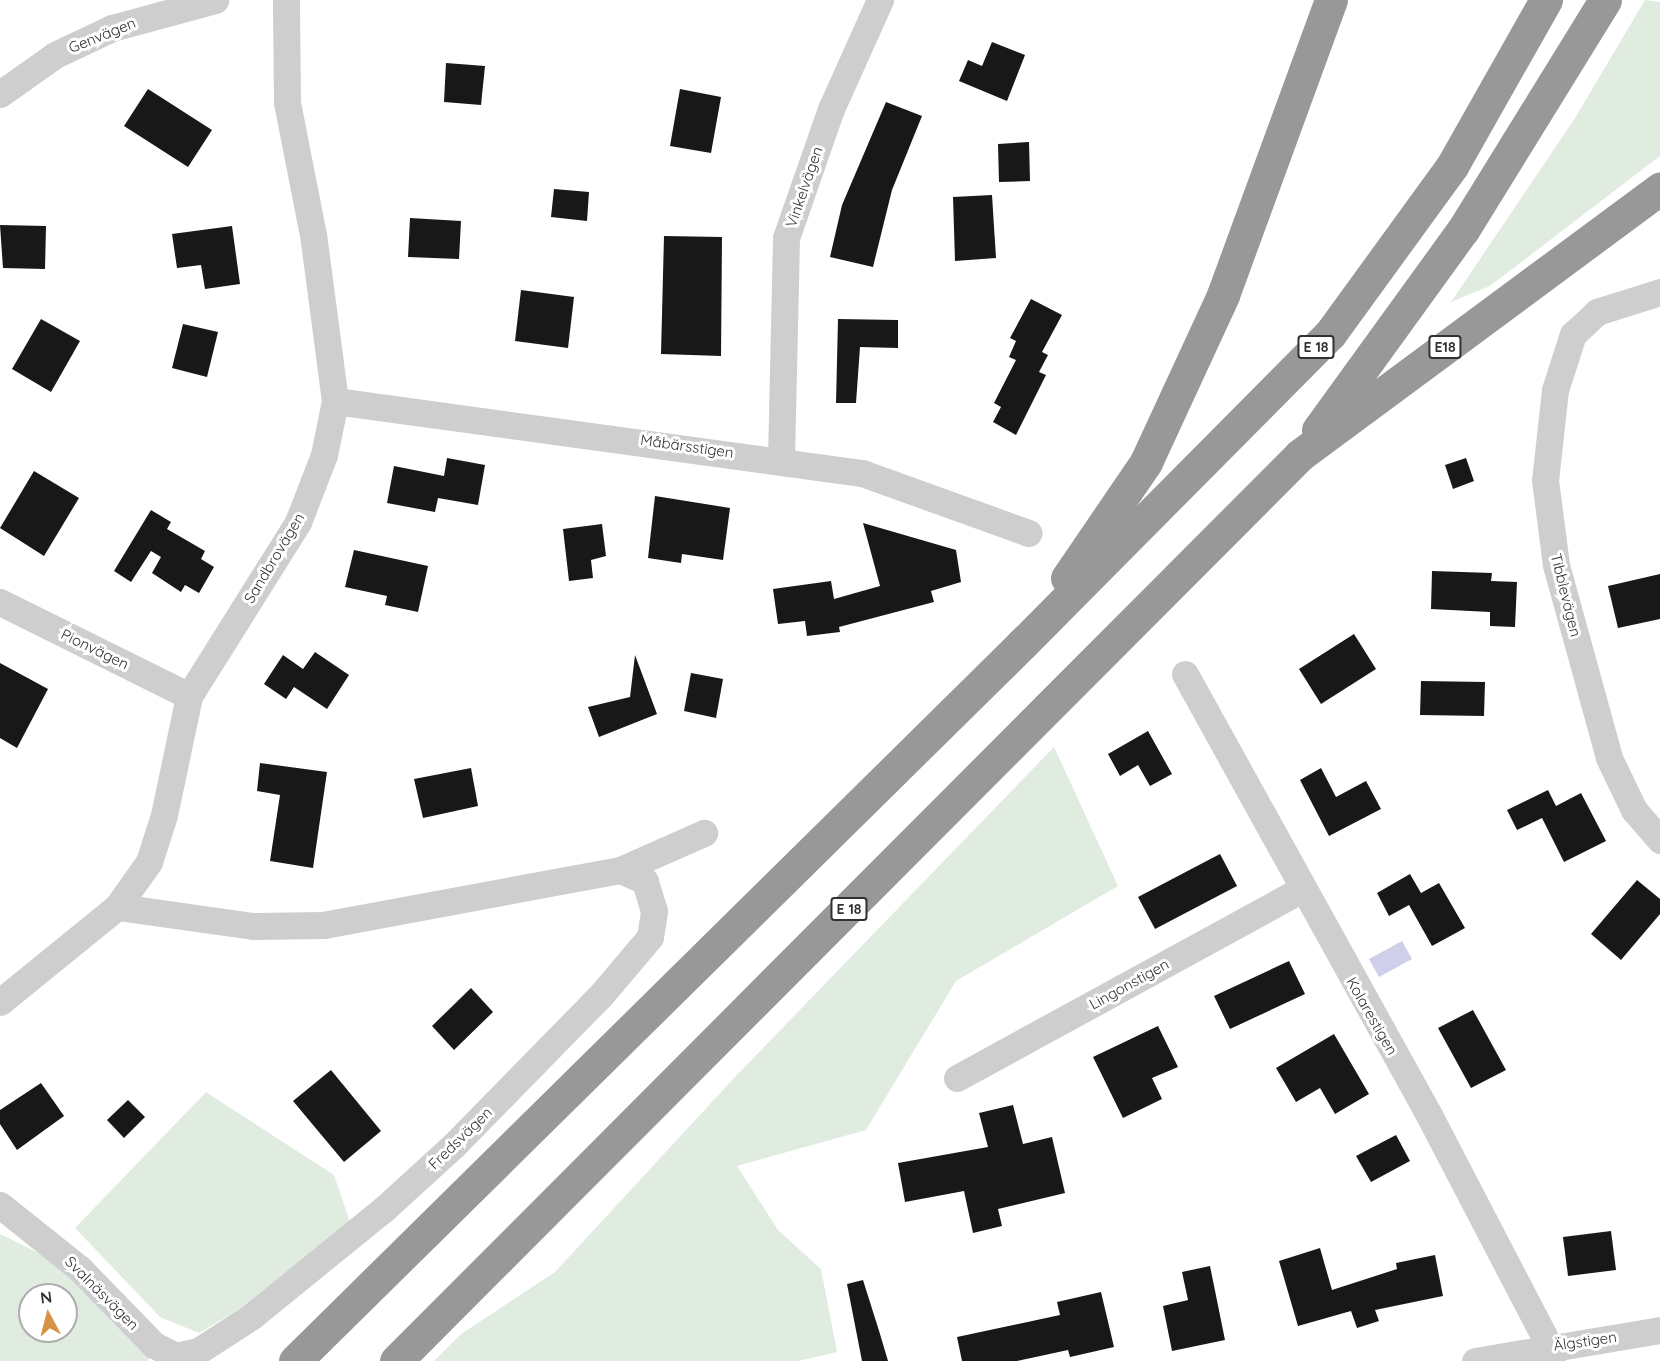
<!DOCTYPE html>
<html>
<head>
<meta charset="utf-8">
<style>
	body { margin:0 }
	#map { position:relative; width:1660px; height:1361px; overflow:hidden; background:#fff; font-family:Quicksand,sans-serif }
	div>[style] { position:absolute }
	.green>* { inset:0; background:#e1ece1 }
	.water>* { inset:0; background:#cfcfea }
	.building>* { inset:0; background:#181818 }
	.minor>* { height:27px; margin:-13.5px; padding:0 13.5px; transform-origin:13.5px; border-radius:13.5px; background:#cecece }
	.motorway>* { height:33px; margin:-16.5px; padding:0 16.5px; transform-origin:16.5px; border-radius:16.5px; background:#989898 }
	span { translate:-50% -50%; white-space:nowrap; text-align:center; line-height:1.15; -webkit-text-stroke:6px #fff; paint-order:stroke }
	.shield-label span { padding:2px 4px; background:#fff; border:2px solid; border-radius:4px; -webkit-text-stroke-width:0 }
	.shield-label { font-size:14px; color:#313131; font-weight:700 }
	.street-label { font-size:15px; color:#313131 }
	.north { position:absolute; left:18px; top:1283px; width:60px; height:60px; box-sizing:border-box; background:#fff; border:2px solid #adadad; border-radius:50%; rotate:353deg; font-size:16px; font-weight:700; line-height:24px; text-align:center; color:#313131 }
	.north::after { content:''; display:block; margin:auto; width:21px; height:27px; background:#d59146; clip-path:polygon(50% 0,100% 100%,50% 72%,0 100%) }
</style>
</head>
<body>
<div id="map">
	<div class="green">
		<i style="clip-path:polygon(1645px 0,1660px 2px,1660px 156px,1490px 286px,1451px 302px,1575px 118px)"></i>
		<i style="clip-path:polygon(1054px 747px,1118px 886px,956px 981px,866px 1130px,737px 1166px,778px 1230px,821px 1269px,837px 1352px,798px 1361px,434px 1361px,461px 1334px,555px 1272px,734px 1078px)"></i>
		<i style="clip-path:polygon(206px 1092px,334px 1175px,352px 1228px,306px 1269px,199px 1333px,160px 1317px,75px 1228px)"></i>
		<i style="clip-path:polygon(evenodd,0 1234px,51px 1259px,152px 1355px,148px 1361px,0 1361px,0 1234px,30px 1295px,66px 1295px,66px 1331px,30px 1331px,30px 1295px)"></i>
	</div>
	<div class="water">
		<i style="clip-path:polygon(1402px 941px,1412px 959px,1379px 977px,1369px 959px)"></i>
	</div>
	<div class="building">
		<i style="clip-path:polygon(992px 42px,1025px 55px,1007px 101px,959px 81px,968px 60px,982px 66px)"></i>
		<i style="clip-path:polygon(446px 63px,485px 66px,481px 105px,444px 102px)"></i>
		<i style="clip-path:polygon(148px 89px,212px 130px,188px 167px,124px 126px)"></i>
		<i style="clip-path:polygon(680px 89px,721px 97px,711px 153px,670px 146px)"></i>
		<i style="clip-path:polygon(886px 102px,922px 116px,892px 190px,873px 267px,830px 257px,842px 205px)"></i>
		<i style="clip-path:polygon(1029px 142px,1030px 181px,999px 182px,998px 144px)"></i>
		<i style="clip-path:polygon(554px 189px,589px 192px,587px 221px,551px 217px)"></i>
		<i style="clip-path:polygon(992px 195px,996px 258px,955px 261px,953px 197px)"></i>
		<i style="clip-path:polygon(410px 218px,461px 221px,459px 259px,408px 257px)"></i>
		<i style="clip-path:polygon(0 225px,46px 226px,45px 269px,3px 268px)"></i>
		<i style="clip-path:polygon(232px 226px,240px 284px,205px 289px,201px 265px,177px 268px,172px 234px)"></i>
		<i style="clip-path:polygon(664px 236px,722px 237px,721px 356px,661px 354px)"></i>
		<i style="clip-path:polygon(521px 290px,574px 297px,568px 348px,515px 341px)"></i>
		<i style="clip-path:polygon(1031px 299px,1062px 315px,1042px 352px,1048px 355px,1039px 372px,1046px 375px,1016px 435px,993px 422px,1001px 407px,994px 403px,1016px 360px,1009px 357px,1016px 341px,1010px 338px)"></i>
		<i style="clip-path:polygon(41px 319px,80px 341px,51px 392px,12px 369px)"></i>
		<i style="clip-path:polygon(838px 319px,898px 320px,898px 348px,860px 347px,856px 403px,836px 403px)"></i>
		<i style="clip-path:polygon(183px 324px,218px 332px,207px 377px,172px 368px)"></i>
		<i style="clip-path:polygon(447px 458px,485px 465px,478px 505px,438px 498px,435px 512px,387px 503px,394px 466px,444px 476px)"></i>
		<i style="clip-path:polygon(1466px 458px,1474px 481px,1453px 489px,1445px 465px)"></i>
		<i style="clip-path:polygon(34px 471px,79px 498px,44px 556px,0 528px)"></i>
		<i style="clip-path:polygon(655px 496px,730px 508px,723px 560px,682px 554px,681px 563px,648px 558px)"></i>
		<i style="clip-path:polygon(151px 510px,171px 522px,167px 529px,205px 551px,201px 559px,214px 567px,199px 593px,185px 585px,181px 592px,152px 573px,161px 557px,151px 551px,131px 582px,114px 571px)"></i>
		<i style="clip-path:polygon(863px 523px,956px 550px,961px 582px,931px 591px,934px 602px,839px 627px,840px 632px,807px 636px,805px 621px,778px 624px,773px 589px,831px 581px,834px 599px,880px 586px)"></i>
		<i style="clip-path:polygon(602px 524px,606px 556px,591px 560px,593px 578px,569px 581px,563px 529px)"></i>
		<i style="clip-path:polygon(354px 550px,428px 566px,418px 612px,385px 605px,387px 596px,345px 587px)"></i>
		<i style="clip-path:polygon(1432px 571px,1492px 573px,1491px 581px,1517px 582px,1515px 627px,1490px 626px,1490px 612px,1431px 609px)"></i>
		<i style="clip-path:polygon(1660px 574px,1660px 619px,1618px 628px,1608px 586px)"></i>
		<i style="clip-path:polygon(1354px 634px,1376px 669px,1321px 704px,1299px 669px)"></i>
		<i style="clip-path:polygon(315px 652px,349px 675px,327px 709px,294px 687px,286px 699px,264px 684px,283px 655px,303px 669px)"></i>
		<i style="clip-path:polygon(635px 655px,657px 714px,599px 737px,588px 707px,630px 697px)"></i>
		<i style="clip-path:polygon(0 663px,48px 689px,17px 748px,0 738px)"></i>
		<i style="clip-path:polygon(691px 673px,723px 679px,716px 718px,684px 711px)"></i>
		<i style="clip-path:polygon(1421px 681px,1485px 682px,1484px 716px,1420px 715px)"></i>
		<i style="clip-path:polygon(1148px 731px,1172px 774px,1150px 786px,1138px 765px,1120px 776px,1108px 754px)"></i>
		<i style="clip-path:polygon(260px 763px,327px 772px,313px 868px,270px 861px,280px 795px,257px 791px)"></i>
		<i style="clip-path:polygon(471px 768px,478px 806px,423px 818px,414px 779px)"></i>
		<i style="clip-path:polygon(1321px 768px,1336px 797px,1366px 781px,1381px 809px,1329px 836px,1300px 780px)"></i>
		<i style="clip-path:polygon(1548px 790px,1556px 806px,1581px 793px,1606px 841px,1564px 862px,1542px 818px,1517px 830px,1507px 810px)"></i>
		<i style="clip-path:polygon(1220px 854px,1237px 886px,1155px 929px,1138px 897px)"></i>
		<i style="clip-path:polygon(1410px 874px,1421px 893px,1439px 883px,1465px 928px,1432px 946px,1409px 905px,1389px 916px,1377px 893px)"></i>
		<i style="clip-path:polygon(1637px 880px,1660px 899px,1660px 914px,1621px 960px,1591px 934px)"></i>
		<i style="clip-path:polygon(1289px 961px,1305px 994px,1230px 1029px,1214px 996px)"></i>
		<i style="clip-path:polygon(471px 988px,493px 1012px,454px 1050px,432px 1026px)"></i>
		<i style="clip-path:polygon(1473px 1010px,1506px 1070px,1471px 1088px,1438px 1028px)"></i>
		<i style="clip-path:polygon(1158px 1026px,1178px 1067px,1152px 1078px,1162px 1099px,1123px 1118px,1093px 1057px)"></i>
		<i style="clip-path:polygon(1334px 1034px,1369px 1094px,1335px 1114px,1320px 1088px,1296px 1102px,1276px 1068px)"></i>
		<i style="clip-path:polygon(331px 1070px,381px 1131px,344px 1162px,293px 1101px)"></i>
		<i style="clip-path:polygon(41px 1083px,64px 1116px,17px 1150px,0 1124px,0 1110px)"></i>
		<i style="clip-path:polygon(128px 1100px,145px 1117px,124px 1138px,107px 1120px)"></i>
		<i style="clip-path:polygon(1013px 1105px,1023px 1144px,1052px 1137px,1065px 1193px,998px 1209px,1002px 1226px,973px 1233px,964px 1191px,905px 1202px,898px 1163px,988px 1147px,979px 1113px)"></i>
		<i style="clip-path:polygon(1396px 1135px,1410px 1161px,1371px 1182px,1356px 1156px)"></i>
		<i style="clip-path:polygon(1611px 1231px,1616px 1270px,1568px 1276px,1563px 1237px)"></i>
		<i style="clip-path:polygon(1320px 1248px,1332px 1290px,1397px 1269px,1396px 1263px,1435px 1255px,1443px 1296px,1375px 1310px,1379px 1321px,1357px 1328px,1351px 1311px,1298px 1326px,1279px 1261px)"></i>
		<i style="clip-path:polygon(1210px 1266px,1225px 1340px,1172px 1351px,1163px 1306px,1188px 1300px,1182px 1272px)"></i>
		<i style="clip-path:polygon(863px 1280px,880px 1334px,888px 1361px,862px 1361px,847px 1284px)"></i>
		<i style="clip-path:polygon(1101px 1292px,1114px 1347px,1070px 1357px,1068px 1350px,1017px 1361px,962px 1361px,957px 1337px,1060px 1315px,1057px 1302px)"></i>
	</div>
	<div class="minor">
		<i style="left:0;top:94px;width:67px;rotate:-35.3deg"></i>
		<i style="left:55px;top:55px;width:63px;rotate:-25.3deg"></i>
		<i style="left:112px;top:28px;width:107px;rotate:-15.2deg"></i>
		<i style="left:1660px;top:292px;width:66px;rotate:162.4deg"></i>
		<i style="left:1597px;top:312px;width:33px;rotate:137deg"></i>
		<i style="left:1573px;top:334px;width:59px;rotate:107.8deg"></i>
		<i style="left:1555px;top:390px;width:91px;rotate:96.3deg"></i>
		<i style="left:1545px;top:480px;width:86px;rotate:82.6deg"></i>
		<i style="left:1556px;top:565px;width:200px;rotate:74.6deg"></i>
		<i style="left:1609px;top:758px;width:58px;rotate:64.3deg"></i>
		<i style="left:1634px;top:810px;width:40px;rotate:49deg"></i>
		<i style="left:335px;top:401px;width:532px;rotate:7.78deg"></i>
		<i style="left:862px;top:473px;width:177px;rotate:19.8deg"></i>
		<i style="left:781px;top:459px;width:221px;rotate:-88.7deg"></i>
		<i style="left:786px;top:238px;width:137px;rotate:-70.8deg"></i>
		<i style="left:831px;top:109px;width:120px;rotate:-65.8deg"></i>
		<i style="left:0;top:602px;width:211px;rotate:26.4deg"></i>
		<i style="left:1185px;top:674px;width:504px;rotate:61.04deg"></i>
		<i style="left:1429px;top:1115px;width:260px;rotate:62.5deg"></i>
		<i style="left:1549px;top:1346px;width:15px;rotate:79deg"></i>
		<i style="left:620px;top:870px;width:92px;rotate:-23.8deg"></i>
		<i style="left:0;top:1002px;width:151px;rotate:-39.1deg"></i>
		<i style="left:117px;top:907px;width:55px;rotate:-54.6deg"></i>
		<i style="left:149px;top:862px;width:49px;rotate:-72.3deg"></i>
		<i style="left:164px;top:815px;width:122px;rotate:-78.1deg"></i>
		<i style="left:189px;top:696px;width:205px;rotate:-57.9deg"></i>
		<i style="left:298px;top:522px;width:72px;rotate:-68.8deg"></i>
		<i style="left:324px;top:455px;width:55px;rotate:-78.5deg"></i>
		<i style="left:335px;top:401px;width:167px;rotate:-97.5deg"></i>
		<i style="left:313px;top:235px;width:136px;rotate:-101.1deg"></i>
		<i style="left:287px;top:102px;width:102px;rotate:-90.6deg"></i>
		<i style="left:957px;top:1078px;width:392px;rotate:-28.7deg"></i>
		<i style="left:0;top:1205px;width:101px;rotate:38.6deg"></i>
		<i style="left:79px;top:1268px;width:107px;rotate:45.8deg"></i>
		<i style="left:154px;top:1345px;width:25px;rotate:27deg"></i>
		<i style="left:176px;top:1356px;width:23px;rotate:-13deg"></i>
		<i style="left:198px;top:1351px;width:64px;rotate:-32.9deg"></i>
		<i style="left:252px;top:1316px;width:171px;rotate:-39.1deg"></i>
		<i style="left:385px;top:1208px;width:93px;rotate:-42.4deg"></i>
		<i style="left:454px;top:1145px;width:210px;rotate:-45.6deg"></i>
		<i style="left:601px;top:995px;width:76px;rotate:-49.8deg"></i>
		<i style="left:650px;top:937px;width:26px;rotate:-81deg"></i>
		<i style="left:654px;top:911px;width:31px;rotate:-107deg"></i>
		<i style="left:645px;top:881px;width:27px;rotate:-156deg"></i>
		<i style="left:620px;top:870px;width:301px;rotate:169.5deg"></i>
		<i style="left:324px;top:925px;width:71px;rotate:179.2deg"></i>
		<i style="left:253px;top:926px;width:137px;rotate:-172deg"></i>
		<i style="left:1475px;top:1361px;width:188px;rotate:-9.5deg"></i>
	</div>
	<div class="motorway">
		<i style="left:1318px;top:430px;width:247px;rotate:-54.1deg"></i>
		<i style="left:1463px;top:230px;width:270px;rotate:-58.3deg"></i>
		<i style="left:1067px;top:578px;width:140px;rotate:-55.7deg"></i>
		<i style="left:1146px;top:462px;width:184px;rotate:-65.2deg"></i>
		<i style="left:1223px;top:295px;width:314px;rotate:-69.9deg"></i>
		<i style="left:295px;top:1361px;width:1021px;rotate:-44.6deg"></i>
		<i style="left:1022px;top:644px;width:437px;rotate:-45.2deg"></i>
		<i style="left:1330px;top:334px;width:208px;rotate:-54deg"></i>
		<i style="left:1452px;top:166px;width:191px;rotate:-60.5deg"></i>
		<i style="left:396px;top:1361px;width:1280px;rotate:-45.06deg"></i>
		<i style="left:1300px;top:455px;width:448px;rotate:-36.5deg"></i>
	</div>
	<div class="shield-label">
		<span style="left:1316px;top:347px">E 18</span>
		<span style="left:1445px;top:347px">E18</span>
		<span style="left:849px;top:909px">E 18</span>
	</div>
	<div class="street-label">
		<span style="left:102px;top:35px;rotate:-22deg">Genvägen</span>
		<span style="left:804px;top:187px;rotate:-71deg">Vinkelvägen</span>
		<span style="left:687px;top:446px;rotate:8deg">Måbärsstigen</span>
		<span style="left:274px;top:558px;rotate:-59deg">Sandbrovägen</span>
		<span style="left:1566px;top:595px;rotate:76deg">Tibblevägen</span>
		<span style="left:95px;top:649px;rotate:26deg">Pionvägen</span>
		<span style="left:1129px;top:984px;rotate:-29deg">Lingonstigen</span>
		<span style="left:1372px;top:1016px;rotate:60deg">Kolarestigen</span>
		<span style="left:460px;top:1138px;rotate:-44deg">Fredsvägen</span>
		<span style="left:102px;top:1293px;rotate:45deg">Svalnäsvägen</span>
		<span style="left:1585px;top:1341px;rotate:-8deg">Älgstigen</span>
	</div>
	<div class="north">N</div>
</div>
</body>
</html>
